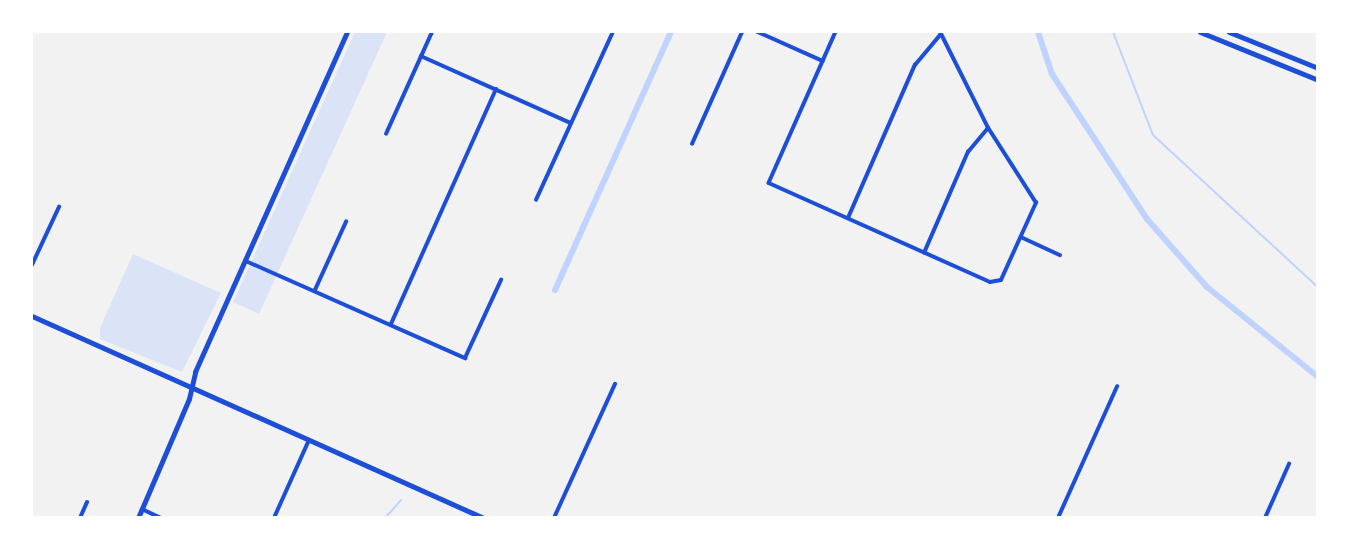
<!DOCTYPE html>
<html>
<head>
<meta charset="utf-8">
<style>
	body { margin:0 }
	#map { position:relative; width:1349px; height:549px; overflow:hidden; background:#f2f2f2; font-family:"Public Sans",sans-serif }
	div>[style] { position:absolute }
	.green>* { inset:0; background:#dbe4f7 }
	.stream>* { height:2px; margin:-1px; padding:0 1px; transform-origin:1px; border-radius:1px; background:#bfd3fe }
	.canal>* { height:6px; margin:-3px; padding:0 3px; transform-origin:3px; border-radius:3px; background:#bfd3fe }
	.minor>* { height:3.5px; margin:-1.75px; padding:0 1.75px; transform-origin:1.75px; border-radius:1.75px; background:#1d4ed8 }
	.tertiary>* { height:4.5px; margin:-2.25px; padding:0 2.25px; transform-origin:2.25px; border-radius:2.25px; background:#1d4ed8 }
	.secondary>* { height:5px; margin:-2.5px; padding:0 2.5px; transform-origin:2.5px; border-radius:2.5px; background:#1d4ed8 }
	span { translate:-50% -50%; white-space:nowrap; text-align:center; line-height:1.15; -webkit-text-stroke:7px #fff; paint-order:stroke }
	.frame { position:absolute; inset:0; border:33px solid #fff; pointer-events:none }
</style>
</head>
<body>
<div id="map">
	<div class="green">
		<i style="clip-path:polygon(355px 32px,387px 32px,259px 314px,233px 302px)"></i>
		<i style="clip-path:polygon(133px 254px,221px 293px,182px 372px,100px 339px,100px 328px)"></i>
	</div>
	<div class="stream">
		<i style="left:1113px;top:32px;width:110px;rotate:68.8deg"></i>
		<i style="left:1153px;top:135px;width:224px;rotate:42.7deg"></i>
		<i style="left:385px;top:518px;width:24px;rotate:-48deg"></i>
	</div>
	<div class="canal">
		<i style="left:1038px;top:32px;width:44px;rotate:71.6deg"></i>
		<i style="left:1052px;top:74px;width:173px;rotate:56.8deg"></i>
		<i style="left:1147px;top:219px;width:91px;rotate:48.6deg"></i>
		<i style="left:1207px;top:287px;width:143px;rotate:39deg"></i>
		<i style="left:555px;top:290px;width:283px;rotate:-65.8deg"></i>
	</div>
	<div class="minor">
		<i style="left:758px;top:32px;width:71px;rotate:24deg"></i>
		<i style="left:836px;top:32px;width:165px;rotate:113.9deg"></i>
		<i style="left:769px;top:183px;width:242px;rotate:24.1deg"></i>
		<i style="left:990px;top:282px;width:11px;rotate:-10deg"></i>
		<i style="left:1001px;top:280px;width:85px;rotate:-65.6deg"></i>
		<i style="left:1036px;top:203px;width:89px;rotate:-122.6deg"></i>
		<i style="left:988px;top:128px;width:107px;rotate:-116.6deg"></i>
		<i style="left:421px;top:56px;width:164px;rotate:24.1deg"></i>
		<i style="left:386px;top:134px;width:112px;rotate:-65.7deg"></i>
		<i style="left:692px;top:144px;width:123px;rotate:-65.9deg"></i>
		<i style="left:536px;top:200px;width:185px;rotate:-65.4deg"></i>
		<i style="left:848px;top:218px;width:167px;rotate:-66.4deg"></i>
		<i style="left:915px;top:65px;width:40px;rotate:-50deg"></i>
		<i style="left:1021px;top:237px;width:43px;rotate:24.8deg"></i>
		<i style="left:924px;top:253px;width:110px;rotate:-66.5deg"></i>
		<i style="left:968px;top:152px;width:31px;rotate:-50deg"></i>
		<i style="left:246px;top:261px;width:240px;rotate:23.9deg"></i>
		<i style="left:465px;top:358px;width:86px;rotate:-65.2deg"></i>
		<i style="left:32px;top:265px;width:64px;rotate:-65deg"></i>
		<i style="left:315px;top:290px;width:75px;rotate:-65.5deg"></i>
		<i style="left:391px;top:324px;width:257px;rotate:-65.9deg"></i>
		<i style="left:142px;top:509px;width:21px;rotate:25deg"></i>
		<i style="left:80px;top:518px;width:17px;rotate:-66deg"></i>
		<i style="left:274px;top:518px;width:85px;rotate:-65.8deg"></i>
		<i style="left:554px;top:518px;width:147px;rotate:-65.5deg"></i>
		<i style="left:1058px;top:518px;width:144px;rotate:-65.8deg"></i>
		<i style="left:1265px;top:518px;width:59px;rotate:-66deg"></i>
	</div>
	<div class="tertiary">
		<i style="left:138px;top:518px;width:129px;rotate:-66.8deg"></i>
		<i style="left:189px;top:399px;width:28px;rotate:-77deg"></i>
		<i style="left:195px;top:372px;width:372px;rotate:-65.9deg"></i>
	</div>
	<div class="secondary">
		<i style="left:1200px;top:32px;width:127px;rotate:22.1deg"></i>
		<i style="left:1229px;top:32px;width:96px;rotate:22deg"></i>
		<i style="left:32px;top:316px;width:495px;rotate:24.1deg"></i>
	</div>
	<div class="frame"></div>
</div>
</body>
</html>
